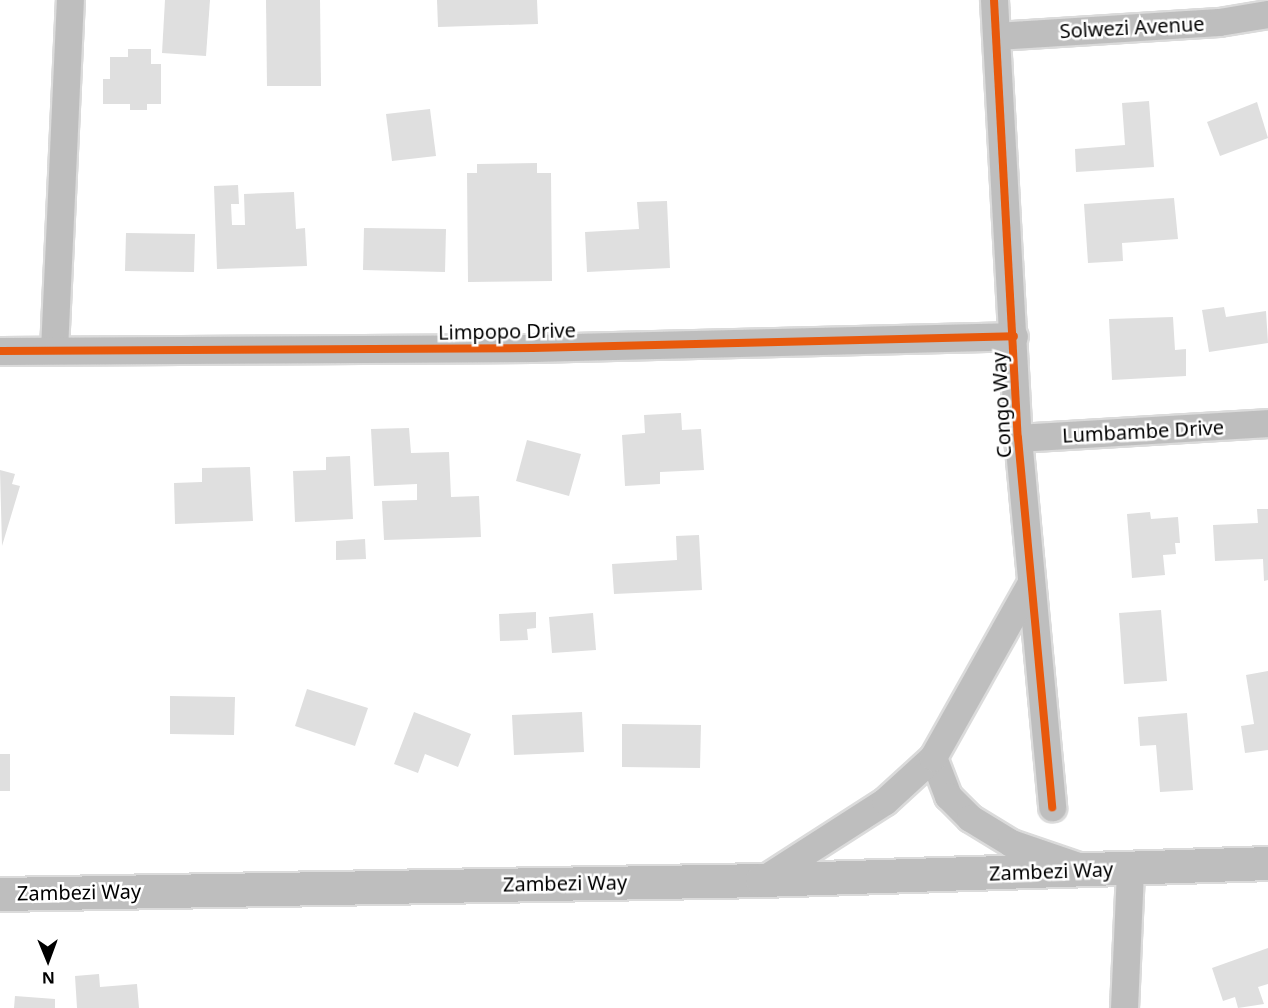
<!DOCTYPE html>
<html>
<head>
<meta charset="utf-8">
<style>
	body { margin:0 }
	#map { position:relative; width:1268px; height:1008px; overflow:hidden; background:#fff; font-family:"Noto Sans",sans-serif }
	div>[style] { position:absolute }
	.building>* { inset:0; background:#dfdfdf }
	.roads { filter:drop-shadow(2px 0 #dbdbdb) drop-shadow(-2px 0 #dbdbdb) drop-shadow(0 2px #dbdbdb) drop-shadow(0 -2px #dbdbdb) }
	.minor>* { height:27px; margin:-13.5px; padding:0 13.5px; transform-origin:13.5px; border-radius:13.5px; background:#bebebe }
	.major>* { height:33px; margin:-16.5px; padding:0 16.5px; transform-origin:16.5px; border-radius:16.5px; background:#bebebe }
	.cycleway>* { height:8px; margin:-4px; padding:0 4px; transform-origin:4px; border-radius:4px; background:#e8590c }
	span { translate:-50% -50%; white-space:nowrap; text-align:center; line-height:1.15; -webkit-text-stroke:5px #fff; paint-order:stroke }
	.street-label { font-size:20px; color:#000 }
	.north { position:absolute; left:18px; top:930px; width:60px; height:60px; -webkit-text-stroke:4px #fff; paint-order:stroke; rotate:179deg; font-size:16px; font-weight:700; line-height:24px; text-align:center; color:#000 }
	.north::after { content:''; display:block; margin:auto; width:21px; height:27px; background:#000; clip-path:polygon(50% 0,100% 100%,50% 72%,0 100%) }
</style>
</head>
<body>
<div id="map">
	<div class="building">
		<i style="clip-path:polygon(165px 0,210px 0,206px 56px,162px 53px)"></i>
		<i style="clip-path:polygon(266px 0,320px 0,321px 86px,267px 86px)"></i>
		<i style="clip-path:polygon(437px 0,537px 0,538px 24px,438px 27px)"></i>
		<i style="clip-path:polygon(128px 49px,151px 49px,151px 64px,161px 64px,161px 104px,147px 104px,147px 110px,130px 110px,130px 104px,103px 104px,103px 79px,110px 79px,110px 57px,128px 57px)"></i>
		<i style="clip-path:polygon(1149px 101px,1154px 167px,1076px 172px,1075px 149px,1125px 145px,1122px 103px)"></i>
		<i style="clip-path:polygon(1257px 102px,1268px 138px,1220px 156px,1207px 122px)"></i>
		<i style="clip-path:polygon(430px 109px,436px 156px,392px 161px,386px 114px)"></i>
		<i style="clip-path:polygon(537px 163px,537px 173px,551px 173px,552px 281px,468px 282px,467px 173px,477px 173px,477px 164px)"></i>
		<i style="clip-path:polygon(238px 185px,239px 204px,231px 204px,232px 225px,245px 225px,244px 194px,294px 192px,296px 229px,305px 228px,307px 266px,217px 269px,214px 186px)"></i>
		<i style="clip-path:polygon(1174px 198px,1178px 239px,1122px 243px,1123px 261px,1088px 263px,1084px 204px)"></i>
		<i style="clip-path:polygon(667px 201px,670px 268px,587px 272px,585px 232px,639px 229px,637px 202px)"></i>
		<i style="clip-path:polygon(364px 228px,446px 229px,445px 272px,363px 270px)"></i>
		<i style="clip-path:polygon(126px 233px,195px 234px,194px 272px,125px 271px)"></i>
		<i style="clip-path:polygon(1224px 307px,1226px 317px,1266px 311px,1268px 343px,1209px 352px,1202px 310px)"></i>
		<i style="clip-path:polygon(1173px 317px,1175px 350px,1186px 349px,1186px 376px,1112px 380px,1109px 319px)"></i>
		<i style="clip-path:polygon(681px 413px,682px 430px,701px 429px,704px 470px,660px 472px,660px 484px,625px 486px,622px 435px,645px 433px,644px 415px)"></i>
		<i style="clip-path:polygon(409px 428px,411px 453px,449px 452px,451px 497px,479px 496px,481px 537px,384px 540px,382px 501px,417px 500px,417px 484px,374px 486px,371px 429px)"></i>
		<i style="clip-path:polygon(527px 440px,581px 454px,569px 496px,516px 481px)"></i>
		<i style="clip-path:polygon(350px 456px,353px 519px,295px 522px,293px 471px,326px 470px,326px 457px)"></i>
		<i style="clip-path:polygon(250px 467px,253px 521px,175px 524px,174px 483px,202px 482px,202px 468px)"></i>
		<i style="clip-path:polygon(0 470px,15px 474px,12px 484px,20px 486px,2px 546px)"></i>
		<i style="clip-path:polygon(1257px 509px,1268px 509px,1268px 580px,1264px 581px,1263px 559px,1215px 561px,1213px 525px,1258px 523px)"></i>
		<i style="clip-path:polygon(1150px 512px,1151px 519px,1178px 517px,1180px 543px,1175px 543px,1176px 554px,1163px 555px,1165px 575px,1132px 578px,1127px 514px)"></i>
		<i style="clip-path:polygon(699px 535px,702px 590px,614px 594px,612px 564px,677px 560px,676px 536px)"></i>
		<i style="clip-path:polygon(365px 539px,366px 559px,336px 560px,336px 541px)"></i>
		<i style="clip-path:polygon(1161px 610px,1167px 681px,1124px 684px,1119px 613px)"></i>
		<i style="clip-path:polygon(536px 612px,536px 628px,527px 629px,528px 640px,500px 641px,499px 614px)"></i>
		<i style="clip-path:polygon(593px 613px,596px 650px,552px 653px,549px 617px)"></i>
		<i style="clip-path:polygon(1268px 671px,1268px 750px,1245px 753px,1241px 726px,1254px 724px,1246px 675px)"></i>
		<i style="clip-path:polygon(307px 689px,368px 708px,355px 746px,295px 726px)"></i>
		<i style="clip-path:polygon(170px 696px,235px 697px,234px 735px,170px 734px)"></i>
		<i style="clip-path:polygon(414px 712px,471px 734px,458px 767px,425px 754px,418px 773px,394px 764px)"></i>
		<i style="clip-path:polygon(582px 712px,584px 752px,514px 755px,512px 715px)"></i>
		<i style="clip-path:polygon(1187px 713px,1193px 790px,1160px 792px,1156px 745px,1140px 746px,1138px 717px)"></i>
		<i style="clip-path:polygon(622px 724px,701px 725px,700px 768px,622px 767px)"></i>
		<i style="clip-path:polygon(0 754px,10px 754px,10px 791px,0 791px)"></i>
		<i style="clip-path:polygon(1268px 948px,1268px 984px,1258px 987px,1264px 1004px,1238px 1008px,1235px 997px,1223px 1001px,1212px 968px)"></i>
		<i style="clip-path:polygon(99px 974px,100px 987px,137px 984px,139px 1008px,77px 1008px,75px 976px)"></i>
		<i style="clip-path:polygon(15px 996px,55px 999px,55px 1008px,14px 1008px)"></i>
	</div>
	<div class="roads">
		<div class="minor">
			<i style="left:994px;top:0;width:439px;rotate:86.9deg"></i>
			<i style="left:1018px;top:438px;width:371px;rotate:84.7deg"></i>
			<i style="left:996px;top:36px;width:223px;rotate:-3.6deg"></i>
			<i style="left:1219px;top:22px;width:50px;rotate:-9.3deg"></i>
			<i style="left:54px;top:350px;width:350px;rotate:-87.4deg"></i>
			<i style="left:0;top:351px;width:532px;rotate:-0.32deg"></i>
			<i style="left:532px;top:348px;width:482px;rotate:-1.4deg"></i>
			<i style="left:1018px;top:438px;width:250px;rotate:-3.4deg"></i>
			<i style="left:933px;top:757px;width:42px;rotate:69deg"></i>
			<i style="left:948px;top:796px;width:31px;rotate:45deg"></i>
			<i style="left:970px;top:818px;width:48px;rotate:31.4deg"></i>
			<i style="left:1011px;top:843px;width:68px;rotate:19deg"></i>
			<i style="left:762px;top:880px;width:146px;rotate:-32.7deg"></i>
			<i style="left:885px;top:801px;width:65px;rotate:-42.5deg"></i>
			<i style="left:933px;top:757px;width:196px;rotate:-60.7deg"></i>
			<i style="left:1124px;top:1008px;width:140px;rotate:-87.5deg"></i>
		</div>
		<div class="major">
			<i style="left:0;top:894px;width:762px;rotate:-1.05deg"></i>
			<i style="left:762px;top:880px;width:506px;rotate:-1.92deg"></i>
		</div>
	</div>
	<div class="cycleway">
		<i style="left:994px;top:0;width:439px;rotate:86.9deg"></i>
		<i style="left:1018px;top:438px;width:371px;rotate:84.7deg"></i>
		<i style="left:0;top:351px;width:532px;rotate:-0.32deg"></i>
		<i style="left:532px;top:348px;width:482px;rotate:-1.4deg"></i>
	</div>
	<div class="street-label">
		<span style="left:1132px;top:27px;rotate:-3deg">Solwezi Avenue</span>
		<span style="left:507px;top:331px;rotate:-1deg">Limpopo Drive</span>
		<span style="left:1001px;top:405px;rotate:-93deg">Congo Way</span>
		<span style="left:1143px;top:431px;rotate:-3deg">Lumbambe Drive</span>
		<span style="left:1051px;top:871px;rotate:-2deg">Zambezi Way</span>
		<span style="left:565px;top:883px;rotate:-1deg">Zambezi Way</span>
		<span style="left:79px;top:892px;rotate:-1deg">Zambezi Way</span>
	</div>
	<div class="north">N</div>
</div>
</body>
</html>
